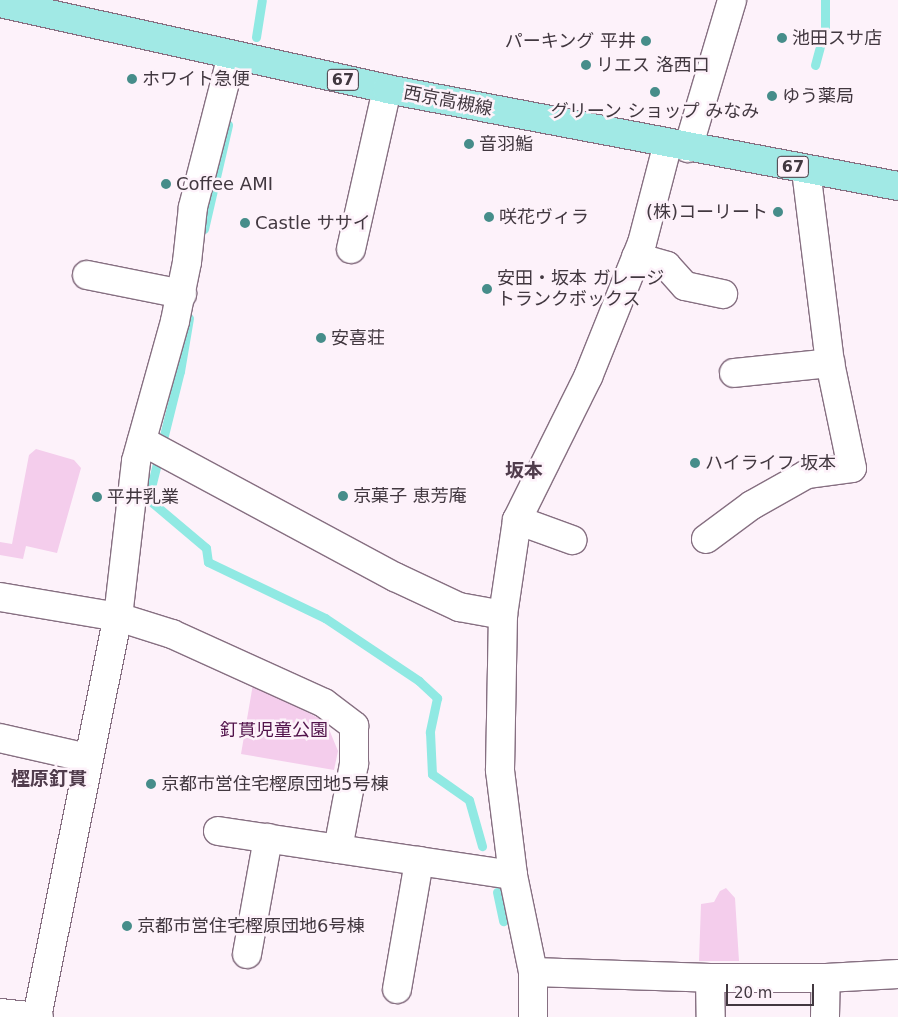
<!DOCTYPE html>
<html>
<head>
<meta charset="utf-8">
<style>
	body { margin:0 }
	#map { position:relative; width:898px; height:1017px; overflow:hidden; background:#fdf2fa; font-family:"DejaVu Sans","Noto Sans JP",sans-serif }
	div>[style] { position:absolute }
	.green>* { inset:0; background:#f4cdec }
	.stream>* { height:9px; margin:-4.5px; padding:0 4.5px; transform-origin:4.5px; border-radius:4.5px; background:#90e9e3 }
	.roads { filter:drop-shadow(1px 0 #866f81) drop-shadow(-1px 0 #866f81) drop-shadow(0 1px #866f81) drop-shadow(0 -1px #866f81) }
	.minor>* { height:28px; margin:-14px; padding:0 14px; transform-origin:14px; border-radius:14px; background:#fff }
	.major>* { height:28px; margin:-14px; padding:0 14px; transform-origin:14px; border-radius:14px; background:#a1e9e5 }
	.dots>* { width:14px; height:14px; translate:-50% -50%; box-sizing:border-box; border:2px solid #fdf2fa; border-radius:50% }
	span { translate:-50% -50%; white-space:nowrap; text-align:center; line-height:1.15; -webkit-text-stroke:5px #fdf2fa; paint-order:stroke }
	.shield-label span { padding:1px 4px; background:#fdf2fa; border:1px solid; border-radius:4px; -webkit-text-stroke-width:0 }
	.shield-label { font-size:16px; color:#423840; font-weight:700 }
	.poi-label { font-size:18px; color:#423840 }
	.left { translate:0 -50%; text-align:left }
	.right { translate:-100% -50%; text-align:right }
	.street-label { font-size:18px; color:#423840 }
	.park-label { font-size:18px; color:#51124a }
	.neighbourhood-label { font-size:19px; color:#503c4c; font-weight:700 }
	.scale { position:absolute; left:726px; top:984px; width:88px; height:22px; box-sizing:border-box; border:2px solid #423840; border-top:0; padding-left:6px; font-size:15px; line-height:18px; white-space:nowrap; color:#423840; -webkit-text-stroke:4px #fdf2fa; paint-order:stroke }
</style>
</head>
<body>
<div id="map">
	<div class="green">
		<i style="clip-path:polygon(36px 449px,74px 460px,81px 468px,57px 553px,26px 546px,23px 559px,0 555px,0 542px,12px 544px,29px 455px)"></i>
		<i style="clip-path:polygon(253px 684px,326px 722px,338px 751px,334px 770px,241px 754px)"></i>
		<i style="clip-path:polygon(726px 888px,735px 898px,739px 961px,699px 961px,701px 904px,714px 902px,720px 891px)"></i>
	</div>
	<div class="stream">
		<i style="left:256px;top:37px;width:37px;rotate:-81deg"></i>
		<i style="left:815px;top:65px;width:39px;rotate:-75deg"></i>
		<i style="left:825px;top:27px;width:27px;rotate:-90deg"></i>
		<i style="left:204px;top:229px;width:107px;rotate:-77deg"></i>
		<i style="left:189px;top:318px;width:54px;rotate:99.6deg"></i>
		<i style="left:180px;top:371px;width:132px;rotate:104deg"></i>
		<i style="left:148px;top:499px;width:76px;rotate:40.2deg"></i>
		<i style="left:206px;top:548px;width:14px;rotate:82deg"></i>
		<i style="left:208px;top:562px;width:130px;rotate:25.6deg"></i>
		<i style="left:325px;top:618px;width:113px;rotate:33.8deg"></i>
		<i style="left:419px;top:681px;width:25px;rotate:43deg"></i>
		<i style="left:437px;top:698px;width:35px;rotate:102deg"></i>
		<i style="left:430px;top:732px;width:42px;rotate:87.3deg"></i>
		<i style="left:432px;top:774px;width:45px;rotate:35.1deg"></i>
		<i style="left:469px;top:800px;width:48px;rotate:74.2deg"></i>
		<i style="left:497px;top:892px;width:30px;rotate:78deg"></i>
	</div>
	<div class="roads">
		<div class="minor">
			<i style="left:688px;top:148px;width:154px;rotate:-73.4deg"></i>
			<i style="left:351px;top:249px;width:164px;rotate:-77.3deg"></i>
			<i style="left:636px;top:257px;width:32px;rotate:16deg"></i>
			<i style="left:667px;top:266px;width:27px;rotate:48deg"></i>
			<i style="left:685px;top:286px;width:39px;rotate:12deg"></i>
			<i style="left:87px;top:275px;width:97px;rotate:11.3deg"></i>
			<i style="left:734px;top:373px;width:97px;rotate:-5.9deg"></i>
			<i style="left:142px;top:441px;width:287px;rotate:28.3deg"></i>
			<i style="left:395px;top:577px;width:71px;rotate:25.1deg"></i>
			<i style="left:459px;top:607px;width:45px;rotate:10.3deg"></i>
			<i style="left:517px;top:520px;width:59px;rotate:20deg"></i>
			<i style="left:706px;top:539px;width:57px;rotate:-36.5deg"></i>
			<i style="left:752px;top:505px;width:63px;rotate:-29.4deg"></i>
			<i style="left:807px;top:474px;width:45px;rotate:-7.6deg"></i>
			<i style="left:852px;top:468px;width:107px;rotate:-101.8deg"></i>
			<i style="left:830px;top:363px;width:195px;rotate:-97.1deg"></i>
			<i style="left:0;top:597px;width:120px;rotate:9.6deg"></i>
			<i style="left:118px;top:617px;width:57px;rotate:17.5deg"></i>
			<i style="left:172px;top:634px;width:167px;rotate:24.4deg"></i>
			<i style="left:324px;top:703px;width:38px;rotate:37deg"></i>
			<i style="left:354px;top:726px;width:38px;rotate:90deg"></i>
			<i style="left:354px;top:764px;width:86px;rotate:100.7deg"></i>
			<i style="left:338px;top:849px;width:177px;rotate:8.5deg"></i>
			<i style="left:0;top:738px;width:90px;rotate:12.8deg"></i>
			<i style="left:218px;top:831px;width:121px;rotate:8.5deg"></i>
			<i style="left:247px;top:954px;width:118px;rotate:-79.7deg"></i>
			<i style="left:533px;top:972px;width:177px;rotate:1.9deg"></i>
			<i style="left:710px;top:978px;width:116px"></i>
			<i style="left:826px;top:978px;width:72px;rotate:-3.2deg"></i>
			<i style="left:710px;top:978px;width:39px;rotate:89deg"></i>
			<i style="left:397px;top:989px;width:130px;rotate:-80.2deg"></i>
			<i style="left:0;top:1013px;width:39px;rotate:6deg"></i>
			<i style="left:37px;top:1017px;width:408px;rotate:-78.6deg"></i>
			<i style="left:118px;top:617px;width:157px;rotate:-83.4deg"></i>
			<i style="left:136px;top:461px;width:145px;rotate:-74.4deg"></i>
			<i style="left:175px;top:321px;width:60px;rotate:-78.5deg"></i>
			<i style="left:187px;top:262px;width:55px;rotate:-83.8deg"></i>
			<i style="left:193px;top:207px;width:157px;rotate:-75.6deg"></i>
			<i style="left:533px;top:1017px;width:45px;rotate:-90deg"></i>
			<i style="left:533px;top:972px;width:99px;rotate:-101.7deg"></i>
			<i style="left:513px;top:875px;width:106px;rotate:-97.1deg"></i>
			<i style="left:500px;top:770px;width:155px;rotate:-88.9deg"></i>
			<i style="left:503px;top:615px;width:96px;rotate:-81.6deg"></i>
			<i style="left:517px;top:520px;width:160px;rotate:-63.6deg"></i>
			<i style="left:588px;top:377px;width:144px;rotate:-68.1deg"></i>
			<i style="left:642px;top:243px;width:103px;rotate:-75.4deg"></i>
			<i style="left:825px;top:1017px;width:39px;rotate:-89deg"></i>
		</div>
		<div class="major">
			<i style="left:0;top:3px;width:396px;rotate:12.5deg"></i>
			<i style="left:387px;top:89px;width:520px;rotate:10.75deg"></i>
		</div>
	</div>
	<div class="dots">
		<i style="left:782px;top:38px;background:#468d8a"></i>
		<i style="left:646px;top:41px;background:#468d8a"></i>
		<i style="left:586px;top:65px;background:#468d8a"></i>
		<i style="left:132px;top:79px;background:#468d8a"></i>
		<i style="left:655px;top:92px;background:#468d8a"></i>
		<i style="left:772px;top:96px;background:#468d8a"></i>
		<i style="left:469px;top:144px;background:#468d8a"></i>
		<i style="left:166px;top:184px;background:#468d8a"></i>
		<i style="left:778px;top:212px;background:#468d8a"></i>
		<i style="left:489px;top:217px;background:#468d8a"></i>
		<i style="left:245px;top:223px;background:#468d8a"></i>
		<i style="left:487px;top:289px;background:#468d8a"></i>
		<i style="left:321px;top:338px;background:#468d8a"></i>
		<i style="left:695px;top:463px;background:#468d8a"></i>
		<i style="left:343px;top:496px;background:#468d8a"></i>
		<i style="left:97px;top:497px;background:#468d8a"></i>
		<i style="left:151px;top:784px;background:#468d8a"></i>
		<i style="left:127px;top:926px;background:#468d8a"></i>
	</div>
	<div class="shield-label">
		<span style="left:343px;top:80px">67</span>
		<span style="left:793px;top:167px">67</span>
	</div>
	<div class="poi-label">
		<span class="left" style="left:792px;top:38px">池田スサ店</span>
		<span class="right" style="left:636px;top:41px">パーキング 平井</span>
		<span class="left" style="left:596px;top:65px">リエス 洛西口</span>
		<span class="left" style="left:142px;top:79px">ホワイト急便</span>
		<span class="left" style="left:782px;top:96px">ゆう薬局</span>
		<span style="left:655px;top:111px">グリーン ショップ みなみ</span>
		<span class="left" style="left:479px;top:144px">音羽鮨</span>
		<span class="left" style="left:176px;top:184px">Coffee AMI</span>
		<span class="right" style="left:768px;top:212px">(株)コーリート</span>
		<span class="left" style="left:499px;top:217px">咲花ヴィラ</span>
		<span class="left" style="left:255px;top:223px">Castle ササイ</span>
		<span class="left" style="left:497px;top:289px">安田・坂本 ガレージ<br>トランクボックス</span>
		<span class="left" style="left:331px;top:338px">安喜荘</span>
		<span class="left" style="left:705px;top:463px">ハイライフ 坂本</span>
		<span class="left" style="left:353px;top:496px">京菓子 恵芳庵</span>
		<span class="left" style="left:107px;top:497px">平井乳業</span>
		<span class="left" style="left:161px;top:784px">京都市営住宅樫原団地5号棟</span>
		<span class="left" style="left:137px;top:926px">京都市営住宅樫原団地6号棟</span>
	</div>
	<div class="street-label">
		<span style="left:448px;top:101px;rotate:11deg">西京高槻線</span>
	</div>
	<div class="park-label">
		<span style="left:274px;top:730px">釘貫児童公園</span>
	</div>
	<div class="neighbourhood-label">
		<span style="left:524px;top:471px">坂本</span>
		<span style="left:49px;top:779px">樫原釘貫</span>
	</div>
	<div class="scale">20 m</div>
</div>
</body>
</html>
